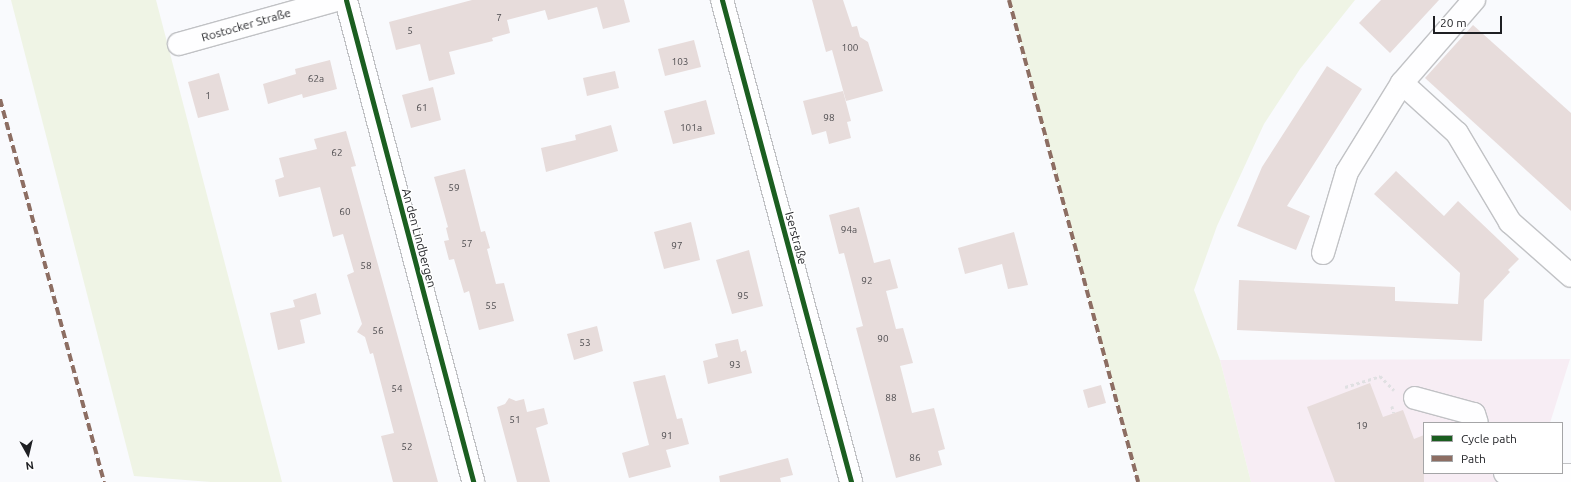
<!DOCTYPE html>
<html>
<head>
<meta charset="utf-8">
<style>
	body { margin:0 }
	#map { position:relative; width:1571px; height:482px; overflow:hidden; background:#f9fafd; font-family:Ubuntu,sans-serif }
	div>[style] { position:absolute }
	.commercial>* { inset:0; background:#f7edf4 }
	.green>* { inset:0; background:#eff4e5 }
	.building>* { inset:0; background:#e7dcdb }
	.path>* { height:2.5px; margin-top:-1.25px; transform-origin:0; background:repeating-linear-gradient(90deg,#e0e0e2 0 3px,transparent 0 6px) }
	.roads { filter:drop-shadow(1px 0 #c1c2c5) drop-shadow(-1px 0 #c1c2c5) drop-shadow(0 1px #c1c2c5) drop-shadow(0 -1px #c1c2c5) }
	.minor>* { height:22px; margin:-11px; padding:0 11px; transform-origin:11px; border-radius:11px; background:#fefeff }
	.quiet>* { height:4px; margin-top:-2px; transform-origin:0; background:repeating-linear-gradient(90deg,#8d6e63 0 8px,transparent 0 12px) }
	.cycleway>* { height:5px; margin:-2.5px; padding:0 2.5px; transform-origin:2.5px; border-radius:2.5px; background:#1b5e20 }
	span { translate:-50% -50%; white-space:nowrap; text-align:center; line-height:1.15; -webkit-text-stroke:3px #fff; paint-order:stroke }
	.number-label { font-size:10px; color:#504e51 }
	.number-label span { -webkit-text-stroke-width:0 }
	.street-label { font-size:12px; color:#1e1f23 }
	.legend { position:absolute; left:1423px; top:422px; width:140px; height:52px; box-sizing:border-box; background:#fff; border:1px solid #a5a5a7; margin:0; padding:5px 7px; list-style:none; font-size:12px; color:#1e1f23 }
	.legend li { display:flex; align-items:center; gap:8px; height:20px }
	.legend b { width:20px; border:1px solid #a5a5a7 }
	.north { position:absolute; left:8px; top:434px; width:40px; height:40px; -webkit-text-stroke:3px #fff; paint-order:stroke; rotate:172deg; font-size:11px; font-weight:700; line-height:16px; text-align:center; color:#1e1f23 }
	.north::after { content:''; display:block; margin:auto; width:14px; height:18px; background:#1e1f23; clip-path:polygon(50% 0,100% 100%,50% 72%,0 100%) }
	.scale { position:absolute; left:1433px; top:16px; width:69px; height:18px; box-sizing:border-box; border:2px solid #1e1f23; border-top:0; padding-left:5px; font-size:12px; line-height:14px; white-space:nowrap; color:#1e1f23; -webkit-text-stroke:3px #fff; paint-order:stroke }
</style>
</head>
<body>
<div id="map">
	<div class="commercial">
		<i style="clip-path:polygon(1570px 359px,1550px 423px,1424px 423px,1424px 473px,1538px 473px,1537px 482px,1251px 482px,1220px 360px)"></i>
	</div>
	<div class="green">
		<i style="clip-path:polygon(11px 0,156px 0,282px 482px,211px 482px,134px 476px)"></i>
		<i style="clip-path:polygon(1009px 0,1355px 0,1300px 69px,1264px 124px,1217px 226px,1194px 290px,1220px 360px,1251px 482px,1138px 482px)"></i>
	</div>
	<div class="building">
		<i style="clip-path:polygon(472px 0,624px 0,630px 22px,603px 29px,597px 7px,548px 20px,545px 10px,507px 20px,510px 33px,492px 38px,493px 41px,449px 52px,455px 74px,429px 81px,420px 44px,396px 50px,389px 22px)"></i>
		<i style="clip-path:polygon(812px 0,843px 0,852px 27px,857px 26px,860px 37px,868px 42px,883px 91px,846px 101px,832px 50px,826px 52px)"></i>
		<i style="clip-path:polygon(1381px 0,1439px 0,1390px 53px,1359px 23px)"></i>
		<i style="clip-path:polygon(1473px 25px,1571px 113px,1571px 211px,1425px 78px)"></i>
		<i style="clip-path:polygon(694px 40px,701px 67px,665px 76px,658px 49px)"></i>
		<i style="clip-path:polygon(330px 60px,337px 89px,303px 98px,302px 94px,268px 104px,263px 84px,296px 74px,295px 69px)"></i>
		<i style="clip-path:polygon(1327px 66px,1362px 89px,1287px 206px,1310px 216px,1296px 250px,1237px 226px,1262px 167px)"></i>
		<i style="clip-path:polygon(615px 71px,619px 88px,587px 96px,583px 78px)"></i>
		<i style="clip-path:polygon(219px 73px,229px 110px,198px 118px,188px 82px)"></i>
		<i style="clip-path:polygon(433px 87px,441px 120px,411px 128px,402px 95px)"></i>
		<i style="clip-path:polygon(843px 91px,851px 121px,847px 122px,851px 138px,829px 144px,826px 131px,812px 135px,803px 101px)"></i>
		<i style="clip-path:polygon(706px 100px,715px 134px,673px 144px,664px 111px)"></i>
		<i style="clip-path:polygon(611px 125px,618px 151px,546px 172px,541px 148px,576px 140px,575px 135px)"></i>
		<i style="clip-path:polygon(346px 131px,356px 166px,351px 167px,438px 482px,393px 482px,381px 436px,394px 433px,373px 353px,370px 354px,365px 337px,357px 332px,362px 324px,347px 275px,354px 272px,343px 234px,333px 237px,320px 187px,279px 197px,275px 180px,284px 177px,279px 158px,317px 149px,314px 139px)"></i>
		<i style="clip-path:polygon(465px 169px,481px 232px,485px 231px,490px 248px,487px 249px,496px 284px,504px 283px,514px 321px,479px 330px,469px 291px,464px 293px,454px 259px,449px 260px,444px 241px,449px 240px,446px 228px,448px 227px,434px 177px)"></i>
		<i style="clip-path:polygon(1396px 171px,1444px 216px,1458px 201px,1519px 259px,1508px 270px,1510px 272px,1484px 300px,1482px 341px,1237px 330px,1239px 280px,1395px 287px,1395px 301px,1458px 304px,1460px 273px,1374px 194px)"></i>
		<i style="clip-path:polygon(859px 207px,874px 263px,890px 259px,898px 288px,886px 291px,896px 329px,903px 328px,913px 363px,900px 366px,912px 413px,934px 408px,945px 449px,938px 451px,942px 465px,896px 478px,856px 328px,863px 326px,844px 253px,839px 254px,829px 215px)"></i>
		<i style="clip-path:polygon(691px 222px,700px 260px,664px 269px,654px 232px)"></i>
		<i style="clip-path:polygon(1014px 232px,1028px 285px,1008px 289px,1002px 264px,965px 274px,958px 248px)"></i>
		<i style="clip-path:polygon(749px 250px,763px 306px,732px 314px,716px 260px)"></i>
		<i style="clip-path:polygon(316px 293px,321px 314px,300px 320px,305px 343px,278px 350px,270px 313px,295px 307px,293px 300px)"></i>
		<i style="clip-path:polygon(597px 326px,603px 351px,574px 360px,567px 334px)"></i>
		<i style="clip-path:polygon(738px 339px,741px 352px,746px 350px,752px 373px,708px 384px,703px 361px,718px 357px,715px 344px)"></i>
		<i style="clip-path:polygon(665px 375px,677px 419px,682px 418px,689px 444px,666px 450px,671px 467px,629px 478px,622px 453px,649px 445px,633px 382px)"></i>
		<i style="clip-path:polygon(1370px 383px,1383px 417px,1403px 410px,1414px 439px,1424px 435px,1424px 482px,1335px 482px,1307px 407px)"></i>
		<i style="clip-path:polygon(1101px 385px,1106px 403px,1088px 408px,1083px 390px)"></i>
		<i style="clip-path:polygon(509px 398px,516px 401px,524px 399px,527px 412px,544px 408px,548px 424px,536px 428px,550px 482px,517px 482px,497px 407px,505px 404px)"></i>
		<i style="clip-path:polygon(788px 458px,793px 475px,780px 478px,781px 482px,720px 482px,719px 476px)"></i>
	</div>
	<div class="path">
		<i style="left:1345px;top:387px;width:37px;rotate:-17deg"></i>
		<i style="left:1380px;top:376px;width:20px;rotate:45deg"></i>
		<i style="left:1392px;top:406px;width:7px;rotate:74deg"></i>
	</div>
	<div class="roads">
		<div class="minor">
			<i style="left:346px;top:0;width:498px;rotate:75.2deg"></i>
			<i style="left:722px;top:0;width:499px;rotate:75deg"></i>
			<i style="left:179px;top:44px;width:164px;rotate:-15.6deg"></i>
			<i style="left:1402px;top:83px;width:74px;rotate:42.3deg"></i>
			<i style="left:1457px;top:133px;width:104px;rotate:59.2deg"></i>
			<i style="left:1510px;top:222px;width:81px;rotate:41.5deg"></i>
			<i style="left:1323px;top:253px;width:84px;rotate:-73.5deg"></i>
			<i style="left:1347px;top:172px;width:105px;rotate:-58.3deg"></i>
			<i style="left:1402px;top:83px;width:110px;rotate:-49.1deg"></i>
			<i style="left:1415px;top:398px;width:61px;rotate:15.2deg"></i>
			<i style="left:1474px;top:414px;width:9px;rotate:72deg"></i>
			<i style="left:1505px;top:473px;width:4px;rotate:34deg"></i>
			<i style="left:1508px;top:475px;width:63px"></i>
		</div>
	</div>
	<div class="quiet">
		<i style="left:1009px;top:0;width:499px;rotate:75deg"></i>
		<i style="left:0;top:99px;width:397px;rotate:74.8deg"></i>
	</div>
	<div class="cycleway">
		<i style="left:346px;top:0;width:498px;rotate:75.2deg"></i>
		<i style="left:722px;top:0;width:499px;rotate:75deg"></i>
	</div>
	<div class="number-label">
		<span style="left:499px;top:18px">7</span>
		<span style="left:410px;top:31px">5</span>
		<span style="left:850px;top:48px">100</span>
		<span style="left:680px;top:62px">103</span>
		<span style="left:316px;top:79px">62a</span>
		<span style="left:208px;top:96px">1</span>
		<span style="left:422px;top:108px">61</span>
		<span style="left:829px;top:118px">98</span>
		<span style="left:691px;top:128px">101a</span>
		<span style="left:337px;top:153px">62</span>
		<span style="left:454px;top:188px">59</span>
		<span style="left:345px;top:212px">60</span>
		<span style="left:849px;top:230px">94a</span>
		<span style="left:467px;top:244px">57</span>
		<span style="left:677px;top:246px">97</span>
		<span style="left:366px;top:266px">58</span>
		<span style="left:867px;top:281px">92</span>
		<span style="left:743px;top:296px">95</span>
		<span style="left:491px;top:306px">55</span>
		<span style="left:378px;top:331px">56</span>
		<span style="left:883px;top:339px">90</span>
		<span style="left:585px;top:343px">53</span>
		<span style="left:735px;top:365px">93</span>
		<span style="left:397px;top:389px">54</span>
		<span style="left:891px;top:398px">88</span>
		<span style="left:515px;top:420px">51</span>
		<span style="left:1362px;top:426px">19</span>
		<span style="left:667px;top:436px">91</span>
		<span style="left:407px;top:447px">52</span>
		<span style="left:915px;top:458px">86</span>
	</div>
	<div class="street-label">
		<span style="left:246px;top:25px;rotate:-16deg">Rostocker Straße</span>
		<span style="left:419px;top:238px;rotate:75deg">An den Lindbergen</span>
		<span style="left:796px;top:238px;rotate:75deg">Iserstraße</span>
	</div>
	<ul class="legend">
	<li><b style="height:5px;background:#1b5e20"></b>Cycle path</li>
	<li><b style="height:5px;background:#8d6e63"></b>Path</li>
	</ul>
	<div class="north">N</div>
	<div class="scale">20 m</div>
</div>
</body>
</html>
